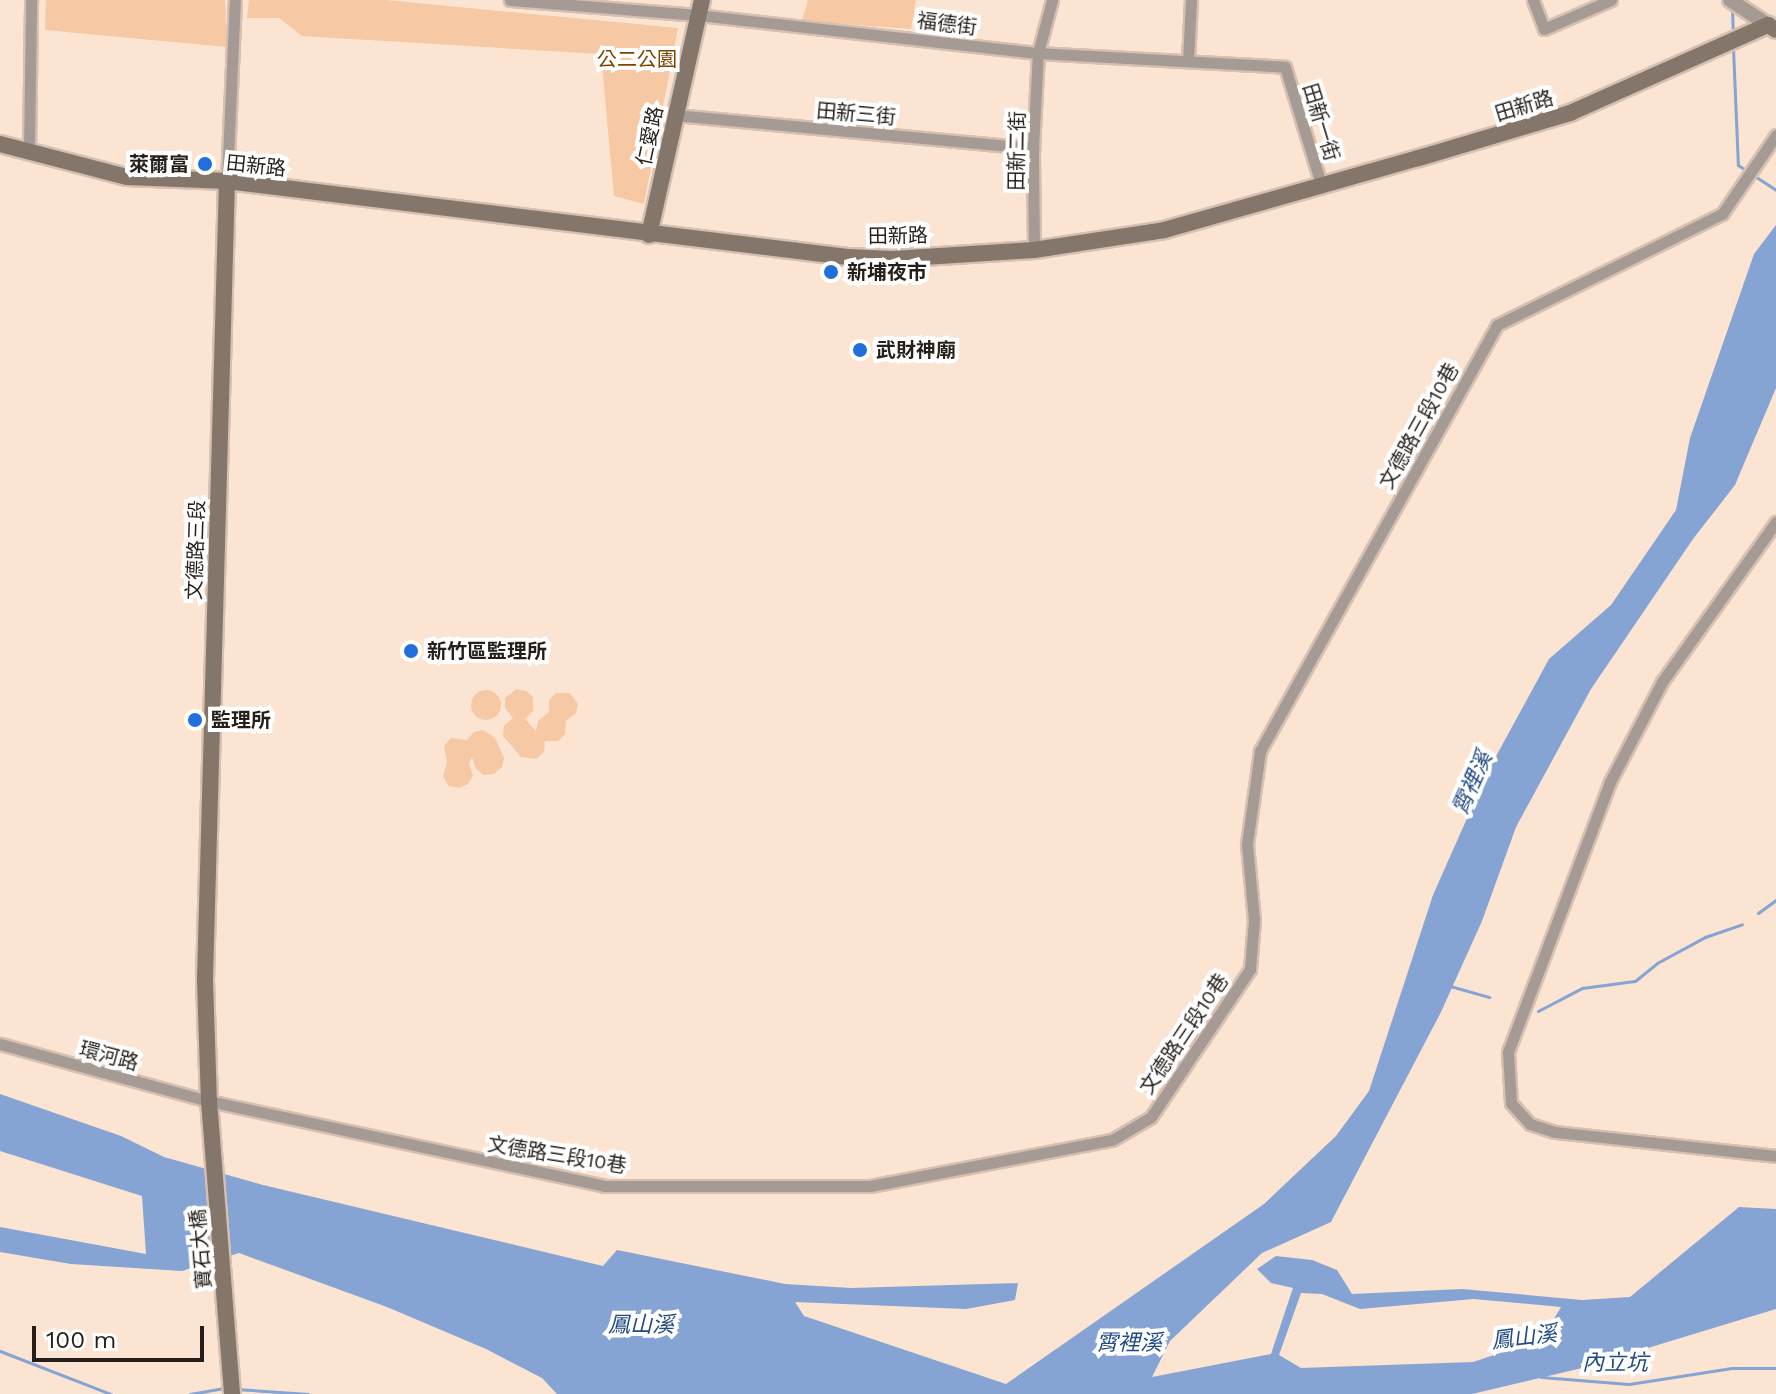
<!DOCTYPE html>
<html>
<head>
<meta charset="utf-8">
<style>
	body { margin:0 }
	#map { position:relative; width:1776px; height:1394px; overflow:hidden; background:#fbe4d2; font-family:"Work Sans","Noto Sans TC",sans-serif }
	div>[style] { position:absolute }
	.green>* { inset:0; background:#f6c8a3 }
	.round { border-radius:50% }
	.water>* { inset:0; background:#85a4d3 }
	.stream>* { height:3px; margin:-1.5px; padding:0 1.5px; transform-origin:1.5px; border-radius:1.5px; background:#85a4d3 }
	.roads { filter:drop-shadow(2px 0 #d5c0b1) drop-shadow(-2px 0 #d5c0b1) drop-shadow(0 2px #d5c0b1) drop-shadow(0 -2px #d5c0b1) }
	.minor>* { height:11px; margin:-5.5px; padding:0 5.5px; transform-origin:5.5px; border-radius:5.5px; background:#a59b94 }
	.tertiary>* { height:14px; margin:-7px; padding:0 7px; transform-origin:7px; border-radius:7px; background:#a59b94 }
	.secondary>* { height:16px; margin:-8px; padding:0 8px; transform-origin:8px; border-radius:8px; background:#84766b }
	.dots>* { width:22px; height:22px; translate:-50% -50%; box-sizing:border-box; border:4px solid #fff; border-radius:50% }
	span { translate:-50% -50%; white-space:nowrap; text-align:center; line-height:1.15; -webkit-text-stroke:8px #fff; paint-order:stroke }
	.street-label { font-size:20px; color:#261e18 }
	.park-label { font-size:20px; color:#7f4400 }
	.poi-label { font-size:20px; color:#261e18; font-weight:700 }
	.right { translate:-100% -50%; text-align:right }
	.left { translate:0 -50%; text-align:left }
	.water-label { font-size:22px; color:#224a83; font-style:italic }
	.scale { position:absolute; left:32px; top:1326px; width:172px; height:36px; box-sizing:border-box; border:4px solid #261e18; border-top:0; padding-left:10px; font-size:24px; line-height:28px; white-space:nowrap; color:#261e18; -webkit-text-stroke:6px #fff; paint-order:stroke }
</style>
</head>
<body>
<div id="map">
	<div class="green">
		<i style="clip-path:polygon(46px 0,225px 0,227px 47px,45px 30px)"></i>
		<i style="clip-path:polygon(249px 0,386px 0,678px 28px,644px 204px,614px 196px,601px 54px,302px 36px,279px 18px,247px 18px)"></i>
		<i style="clip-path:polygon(808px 0,916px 0,911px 29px,802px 21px)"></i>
		<i style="clip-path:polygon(517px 689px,526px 691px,533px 697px,533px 711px,525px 719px,536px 731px,538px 721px,549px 712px,549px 700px,556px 693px,570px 693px,578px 704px,576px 713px,566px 721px,565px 734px,558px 741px,545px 741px,544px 752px,536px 759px,521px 757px,503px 736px,504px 726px,513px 718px,505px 708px,505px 698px)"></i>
		<i class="round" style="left:471px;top:690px;width:30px;height:30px"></i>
		<i style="clip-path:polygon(483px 730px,495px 738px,504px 758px,502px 767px,494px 774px,484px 775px,476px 769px,472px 757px,469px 763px,473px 776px,468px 784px,459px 788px,449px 786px,443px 777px,447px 762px,444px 746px,451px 738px,467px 740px,474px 732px)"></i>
	</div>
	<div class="water">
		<i style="clip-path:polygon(evenodd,1776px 225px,1776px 388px,1735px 485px,1693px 539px,1591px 689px,1516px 827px,1482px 921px,1441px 1012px,1331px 1222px,1262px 1253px,1170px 1341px,1152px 1377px,1271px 1354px,1293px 1288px,1271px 1283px,1257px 1269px,1276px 1256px,1312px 1260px,1337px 1270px,1352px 1294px,1462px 1289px,1582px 1300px,1630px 1297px,1739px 1207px,1776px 1209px,1776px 1309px,1582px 1368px,1472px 1394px,557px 1394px,542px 1378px,486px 1349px,387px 1307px,239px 1253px,182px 1271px,71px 1264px,0 1252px,0 1227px,146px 1254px,142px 1196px,0 1151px,0 1094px,121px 1136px,164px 1157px,263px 1185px,603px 1266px,617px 1250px,785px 1284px,851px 1288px,1018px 1283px,1015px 1300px,966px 1309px,795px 1302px,804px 1316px,1006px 1384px,1264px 1204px,1336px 1136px,1369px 1091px,1433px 895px,1488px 771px,1549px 659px,1611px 605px,1676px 510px,1690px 438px,1754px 254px,1776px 225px,1301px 1293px,1322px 1294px,1360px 1309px,1474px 1299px,1561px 1307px,1542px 1339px,1473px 1362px,1301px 1368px,1279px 1355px,1301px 1293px)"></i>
	</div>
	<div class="stream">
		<i style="left:1732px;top:8px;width:24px;rotate:88deg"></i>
		<i style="left:1733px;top:48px;width:117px;rotate:87.6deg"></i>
		<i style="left:1738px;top:165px;width:11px;rotate:34deg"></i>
		<i style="left:1753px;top:175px;width:27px;rotate:33deg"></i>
		<i style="left:1758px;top:913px;width:22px;rotate:-36deg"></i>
		<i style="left:1450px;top:986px;width:41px;rotate:15.8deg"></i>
		<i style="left:1538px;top:1011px;width:50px;rotate:-27.6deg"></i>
		<i style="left:1582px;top:988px;width:53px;rotate:-7.5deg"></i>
		<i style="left:1635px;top:981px;width:28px;rotate:-39deg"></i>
		<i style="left:1657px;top:963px;width:55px;rotate:-28.4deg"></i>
		<i style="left:1705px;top:937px;width:39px;rotate:-19deg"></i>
		<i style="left:0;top:1351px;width:119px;rotate:21.2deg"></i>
		<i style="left:1541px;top:1377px;width:88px;rotate:4.5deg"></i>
		<i style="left:1629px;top:1384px;width:104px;rotate:-8.8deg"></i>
		<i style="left:1732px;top:1368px;width:44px"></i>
		<i style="left:236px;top:1389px;width:72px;rotate:4deg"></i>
		<i style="left:190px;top:1394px;width:36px;rotate:-10deg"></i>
	</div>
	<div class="roads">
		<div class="minor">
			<i style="left:510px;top:0;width:189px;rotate:4.6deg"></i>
			<i style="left:698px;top:15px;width:342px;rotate:6.4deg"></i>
			<i style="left:1038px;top:53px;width:247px;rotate:3.2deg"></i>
			<i style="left:1285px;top:67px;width:126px;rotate:72.9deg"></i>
			<i style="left:1533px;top:0;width:31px;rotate:69deg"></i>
			<i style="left:1544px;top:29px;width:73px;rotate:-23.4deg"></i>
			<i style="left:1188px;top:61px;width:61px;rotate:-87.2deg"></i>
			<i style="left:675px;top:115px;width:360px;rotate:5.3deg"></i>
			<i style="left:29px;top:151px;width:151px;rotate:-89.2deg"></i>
			<i style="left:227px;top:181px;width:181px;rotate:-87.5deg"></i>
			<i style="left:1034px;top:250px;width:102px;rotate:-90.6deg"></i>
			<i style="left:1033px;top:148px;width:95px;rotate:-87deg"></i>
			<i style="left:1038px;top:53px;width:55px;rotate:-75.2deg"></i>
			<i style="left:1776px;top:522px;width:196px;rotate:125.5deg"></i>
			<i style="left:1662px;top:682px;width:113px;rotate:117.5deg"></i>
			<i style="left:1610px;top:782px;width:289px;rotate:110.7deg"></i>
			<i style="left:1508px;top:1052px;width:51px;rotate:86.6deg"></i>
			<i style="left:1511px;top:1103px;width:28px;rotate:48deg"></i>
			<i style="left:1530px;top:1124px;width:26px;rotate:18deg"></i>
			<i style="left:1555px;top:1132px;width:222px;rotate:6.2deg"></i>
			<i style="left:0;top:1044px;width:217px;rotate:15.3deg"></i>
			<i style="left:209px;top:1101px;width:404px;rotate:12.1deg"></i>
			<i style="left:604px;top:1186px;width:266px"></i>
			<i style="left:870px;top:1186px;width:246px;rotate:-10.8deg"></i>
			<i style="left:1112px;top:1140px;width:45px;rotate:-30.5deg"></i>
			<i style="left:1151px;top:1117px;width:178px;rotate:-56.2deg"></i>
			<i style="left:1250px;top:969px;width:49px;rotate:-85.3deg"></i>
			<i style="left:1254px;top:920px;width:76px;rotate:-95.3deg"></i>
			<i style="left:1247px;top:844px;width:94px;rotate:-82deg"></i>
			<i style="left:1260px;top:751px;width:487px;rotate:-60.9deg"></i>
			<i style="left:1497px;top:325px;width:251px;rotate:-26.3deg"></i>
			<i style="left:1722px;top:214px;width:96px;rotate:-55.6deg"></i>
		</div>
		<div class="tertiary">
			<i style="left:1730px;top:0;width:45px;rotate:33.3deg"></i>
		</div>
		<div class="secondary">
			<i style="left:0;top:144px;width:131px;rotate:14.6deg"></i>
			<i style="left:127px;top:177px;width:100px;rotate:2.3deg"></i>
			<i style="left:227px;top:181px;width:625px;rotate:6.99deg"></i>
			<i style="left:847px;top:257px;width:45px;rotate:2.5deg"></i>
			<i style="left:892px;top:259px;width:142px;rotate:-3.6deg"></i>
			<i style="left:1034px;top:250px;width:132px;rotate:-8.7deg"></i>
			<i style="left:1164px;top:230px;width:265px;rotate:-15.8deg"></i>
			<i style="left:1419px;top:158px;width:158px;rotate:-16.6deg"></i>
			<i style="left:1570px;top:113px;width:217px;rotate:-24deg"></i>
			<i style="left:1768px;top:25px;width:9px;rotate:32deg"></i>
			<i style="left:227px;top:181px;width:800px;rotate:91.58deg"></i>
			<i style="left:205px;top:981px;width:120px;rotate:88.1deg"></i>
			<i style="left:209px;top:1101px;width:294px;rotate:85.5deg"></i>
			<i style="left:649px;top:235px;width:241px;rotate:-77.3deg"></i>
		</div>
	</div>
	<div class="dots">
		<i style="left:205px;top:164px;background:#206fda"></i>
		<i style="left:831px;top:272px;background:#206fda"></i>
		<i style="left:860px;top:350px;background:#206fda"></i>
		<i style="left:411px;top:651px;background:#206fda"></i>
		<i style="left:195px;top:720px;background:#206fda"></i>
	</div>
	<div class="street-label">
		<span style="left:947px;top:24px;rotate:7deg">福德街</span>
		<span style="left:1524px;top:106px;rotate:-17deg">田新路</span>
		<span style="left:856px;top:114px;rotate:5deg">田新三街</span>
		<span style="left:1321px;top:122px;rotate:73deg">田新一街</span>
		<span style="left:650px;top:136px;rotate:-78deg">仁愛路</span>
		<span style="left:1017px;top:151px;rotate:-89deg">田新二街</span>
		<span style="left:256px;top:166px;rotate:6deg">田新路</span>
		<span style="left:898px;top:236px;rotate:-1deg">田新路</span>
		<span style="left:1419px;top:426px;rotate:-61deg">文德路三段10巷</span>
		<span style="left:196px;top:550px;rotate:-88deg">文德路三段</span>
		<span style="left:1184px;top:1034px;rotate:-56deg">文德路三段10巷</span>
		<span style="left:109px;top:1056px;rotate:15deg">環河路</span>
		<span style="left:557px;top:1155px;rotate:9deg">文德路三段10巷</span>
		<span style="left:201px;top:1249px;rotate:-95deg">寶石大橋</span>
	</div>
	<div class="park-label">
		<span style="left:637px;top:59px">公二公園</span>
	</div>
	<div class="poi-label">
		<span class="right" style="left:189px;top:164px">萊爾富</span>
		<span class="left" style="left:847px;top:272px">新埔夜市</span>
		<span class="left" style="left:876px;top:350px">武財神廟</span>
		<span class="left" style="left:427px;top:651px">新竹區監理所</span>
		<span class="left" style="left:211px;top:720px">監理所</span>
	</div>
	<div class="water-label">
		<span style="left:1472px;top:783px;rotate:-66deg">霄裡溪</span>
		<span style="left:641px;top:1325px">鳳山溪</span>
		<span style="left:1524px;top:1337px;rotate:-7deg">鳳山溪</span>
		<span style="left:1129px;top:1343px">霄裡溪</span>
		<span style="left:1615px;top:1363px">內立坑</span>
	</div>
	<div class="scale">100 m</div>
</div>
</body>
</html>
